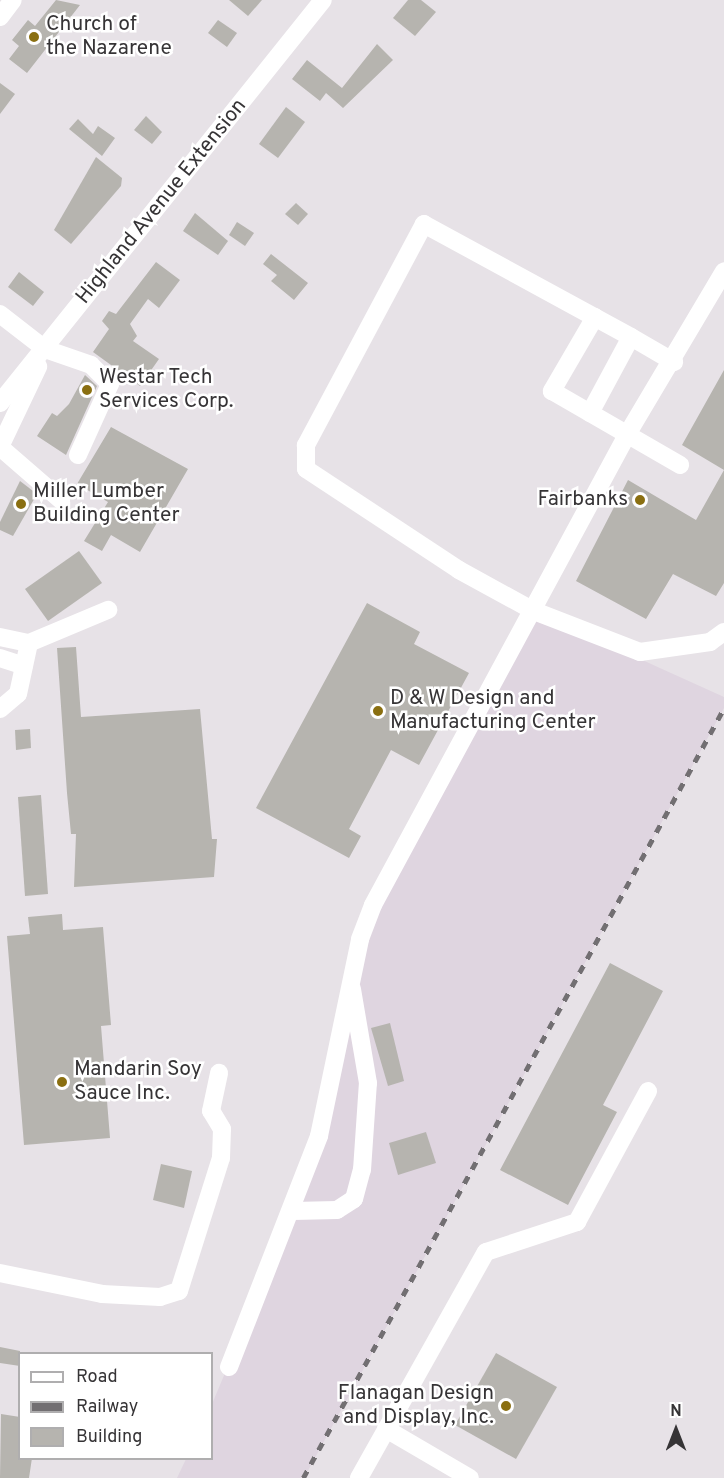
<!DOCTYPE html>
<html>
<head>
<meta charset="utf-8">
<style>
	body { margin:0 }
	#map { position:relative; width:724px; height:1478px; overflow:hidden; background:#e7e2e7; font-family:Overpass,sans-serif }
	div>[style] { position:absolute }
	.built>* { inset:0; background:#dfd5e0 }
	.building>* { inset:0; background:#b6b4af }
	.minor>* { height:18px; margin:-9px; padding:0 9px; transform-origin:9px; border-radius:9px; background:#fff }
	.rail>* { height:4.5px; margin-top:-2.25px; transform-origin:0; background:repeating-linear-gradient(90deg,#726f72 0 8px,transparent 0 16px) }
	.dots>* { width:16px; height:16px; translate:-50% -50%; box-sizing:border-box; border:3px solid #fff; border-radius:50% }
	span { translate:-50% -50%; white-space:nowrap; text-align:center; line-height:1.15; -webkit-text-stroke:5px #fff; paint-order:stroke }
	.poi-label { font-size:21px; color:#363436 }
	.left { translate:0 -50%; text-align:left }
	.right { translate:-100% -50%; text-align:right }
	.street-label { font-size:21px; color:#363436 }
	.legend { position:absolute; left:18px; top:1352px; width:195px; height:108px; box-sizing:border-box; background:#fff; border:2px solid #afaeaf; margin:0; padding:8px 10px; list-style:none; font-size:18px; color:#363436 }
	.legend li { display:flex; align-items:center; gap:12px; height:30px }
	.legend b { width:30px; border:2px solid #afaeaf }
	.north { position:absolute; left:646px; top:1400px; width:60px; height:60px; -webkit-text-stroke:4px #fff; paint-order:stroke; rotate:0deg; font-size:16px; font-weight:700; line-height:24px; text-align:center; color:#363436 }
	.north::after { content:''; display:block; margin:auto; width:21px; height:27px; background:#363436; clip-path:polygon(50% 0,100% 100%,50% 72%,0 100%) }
</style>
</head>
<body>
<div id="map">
	<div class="built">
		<i style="clip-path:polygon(534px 611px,724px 697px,724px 708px,304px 1478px,177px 1478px,186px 1459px,212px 1458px,212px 1404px,293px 1211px,356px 939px)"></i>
	</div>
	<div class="building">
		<i style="clip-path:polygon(56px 0,80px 5px,27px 73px,9px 59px,19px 46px,12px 40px,28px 20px,35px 26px)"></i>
		<i style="clip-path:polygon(229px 0,262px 0,248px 16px)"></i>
		<i style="clip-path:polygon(408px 0,421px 0,436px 12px,415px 36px,393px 18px)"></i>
		<i style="clip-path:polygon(218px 20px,237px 33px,227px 47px,208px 33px)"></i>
		<i style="clip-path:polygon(377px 44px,393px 60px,343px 108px,326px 93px,320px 101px,292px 79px,307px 60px,342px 88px)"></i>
		<i style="clip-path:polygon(0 83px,15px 94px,0 114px)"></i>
		<i style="clip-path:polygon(286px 107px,305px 122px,278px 158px,259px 144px)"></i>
		<i style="clip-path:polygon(146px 116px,162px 132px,152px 144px,134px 130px)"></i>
		<i style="clip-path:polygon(78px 119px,93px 134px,98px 126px,115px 138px,102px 156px,69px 129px)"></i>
		<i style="clip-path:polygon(96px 157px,122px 178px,121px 186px,71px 244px,54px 230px)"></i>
		<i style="clip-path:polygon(296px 203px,308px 214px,298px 225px,285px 214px)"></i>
		<i style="clip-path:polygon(195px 213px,228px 241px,218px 255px,183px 231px)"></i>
		<i style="clip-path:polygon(237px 222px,254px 233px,245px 246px,229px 235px)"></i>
		<i style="clip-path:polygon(271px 254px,308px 283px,294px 300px,271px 281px,277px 275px,263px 264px)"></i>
		<i style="clip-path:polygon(156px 262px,180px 280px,159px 308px,148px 299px,130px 324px,137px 336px,133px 341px,159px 359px,140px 386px,93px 352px,109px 329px,102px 321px,109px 311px,116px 314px)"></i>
		<i style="clip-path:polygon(19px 272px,44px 292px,33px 306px,8px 287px)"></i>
		<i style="clip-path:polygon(724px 370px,724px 583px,716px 596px,673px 574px,646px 619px,576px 581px,628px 480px,696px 520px,724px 470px,682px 445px)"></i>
		<i style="clip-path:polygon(85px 375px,97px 386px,66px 455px,37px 436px,52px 413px,57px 416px,69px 404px)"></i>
		<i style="clip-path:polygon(111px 427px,188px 469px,140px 552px,111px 535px,102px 551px,84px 541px,108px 502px,77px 484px)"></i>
		<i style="clip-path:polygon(20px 481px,37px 494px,13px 536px,0 530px,0 522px)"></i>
		<i style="clip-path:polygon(79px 551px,102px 583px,48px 621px,25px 589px)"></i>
		<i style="clip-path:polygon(367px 603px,420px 632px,414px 644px,469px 673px,419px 765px,391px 750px,349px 829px,361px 836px,349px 858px,256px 808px)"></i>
		<i style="clip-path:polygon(76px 647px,81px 717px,200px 709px,212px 839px,217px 839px,214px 877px,74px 887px,76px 834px,71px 834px,67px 793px,57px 648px)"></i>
		<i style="clip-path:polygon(30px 729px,31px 748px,16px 750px,15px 730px)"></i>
		<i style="clip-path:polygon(41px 795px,48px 894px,25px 896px,18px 797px)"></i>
		<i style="clip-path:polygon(62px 914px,63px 930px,103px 927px,111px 1025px,101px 1026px,110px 1138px,24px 1145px,7px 936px,30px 934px,28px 917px)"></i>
		<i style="clip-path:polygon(610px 963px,663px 991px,603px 1105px,617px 1112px,568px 1205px,500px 1170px)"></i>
		<i style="clip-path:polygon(390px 1023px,404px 1081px,388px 1086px,371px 1028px)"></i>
		<i style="clip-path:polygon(426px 1132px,436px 1163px,398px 1175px,389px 1143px)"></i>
		<i style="clip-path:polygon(161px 1164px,192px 1171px,184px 1208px,153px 1200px)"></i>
		<i style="clip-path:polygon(0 1347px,20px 1351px,20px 1366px,0 1363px)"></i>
		<i style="clip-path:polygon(496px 1353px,557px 1387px,516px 1459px,455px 1425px)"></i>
		<i style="clip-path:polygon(1px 1414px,20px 1417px,20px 1458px,32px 1458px,29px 1478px,0 1478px)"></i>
	</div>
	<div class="minor">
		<i style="left:0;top:17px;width:21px;rotate:-53deg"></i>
		<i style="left:0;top:314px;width:57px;rotate:37.9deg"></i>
		<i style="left:45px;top:349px;width:49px;rotate:19.2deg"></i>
		<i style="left:91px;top:365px;width:27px;rotate:45deg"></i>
		<i style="left:110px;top:384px;width:78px;rotate:114.3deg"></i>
		<i style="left:595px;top:317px;width:86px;rotate:120.2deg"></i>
		<i style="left:552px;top:391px;width:148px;rotate:30deg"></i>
		<i style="left:631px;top:337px;width:50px;rotate:30.2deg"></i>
		<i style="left:0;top:403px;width:516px;rotate:-51.29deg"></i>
		<i style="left:590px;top:413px;width:86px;rotate:-61.7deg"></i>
		<i style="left:631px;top:337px;width:236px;rotate:-151.4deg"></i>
		<i style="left:424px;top:224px;width:251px;rotate:118.1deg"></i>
		<i style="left:306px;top:445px;width:24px;rotate:90deg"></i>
		<i style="left:306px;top:469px;width:183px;rotate:33.4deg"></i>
		<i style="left:459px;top:570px;width:85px;rotate:28.7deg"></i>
		<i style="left:534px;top:611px;width:114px;rotate:21.1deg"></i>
		<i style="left:640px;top:652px;width:71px;rotate:-8.1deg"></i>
		<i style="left:710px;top:642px;width:17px;rotate:-36deg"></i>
		<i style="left:0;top:447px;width:89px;rotate:-64.6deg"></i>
		<i style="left:0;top:447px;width:81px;rotate:41deg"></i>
		<i style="left:0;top:637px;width:30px;rotate:12deg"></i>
		<i style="left:29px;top:643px;width:86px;rotate:-22.7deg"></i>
		<i style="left:0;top:658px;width:25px;rotate:18deg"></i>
		<i style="left:0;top:709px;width:23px;rotate:-40deg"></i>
		<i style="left:18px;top:694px;width:52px;rotate:-77.8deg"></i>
		<i style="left:293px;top:1211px;width:44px;rotate:-1.3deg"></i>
		<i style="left:337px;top:1210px;width:20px;rotate:-33deg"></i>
		<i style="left:354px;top:1199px;width:30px;rotate:-75deg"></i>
		<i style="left:362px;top:1170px;width:87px;rotate:-86.1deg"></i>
		<i style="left:368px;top:1083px;width:95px;rotate:-99.7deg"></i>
		<i style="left:0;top:1273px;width:104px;rotate:11.6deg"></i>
		<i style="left:102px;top:1294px;width:58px;rotate:3deg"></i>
		<i style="left:160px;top:1297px;width:20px;rotate:-18deg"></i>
		<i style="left:179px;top:1291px;width:139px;rotate:-72.5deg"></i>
		<i style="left:221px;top:1158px;width:29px;rotate:-88deg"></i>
		<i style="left:222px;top:1129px;width:21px;rotate:-121deg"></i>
		<i style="left:211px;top:1111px;width:39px;rotate:-78deg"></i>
		<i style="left:229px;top:1367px;width:248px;rotate:-68.7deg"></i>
		<i style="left:319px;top:1136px;width:201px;rotate:-78.2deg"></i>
		<i style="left:360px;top:939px;width:36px;rotate:-69deg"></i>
		<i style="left:373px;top:905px;width:536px;rotate:-61.62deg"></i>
		<i style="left:628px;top:433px;width:188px;rotate:-59.3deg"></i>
		<i style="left:386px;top:1429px;width:97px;rotate:30.3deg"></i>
		<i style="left:359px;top:1478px;width:259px;rotate:-60.7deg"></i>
		<i style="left:486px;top:1252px;width:96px;rotate:-18.2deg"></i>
		<i style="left:577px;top:1222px;width:149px;rotate:-61.5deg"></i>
	</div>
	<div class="rail">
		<i style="left:303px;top:1478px;width:878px;rotate:-61.33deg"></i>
	</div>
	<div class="dots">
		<i style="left:34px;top:37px;background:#8a6f11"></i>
		<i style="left:87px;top:390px;background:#8a6f11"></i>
		<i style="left:640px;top:500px;background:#8a6f11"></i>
		<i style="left:21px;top:504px;background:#8a6f11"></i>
		<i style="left:378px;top:711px;background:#8a6f11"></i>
		<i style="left:62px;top:1082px;background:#8a6f11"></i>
		<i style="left:506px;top:1406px;background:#8a6f11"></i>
	</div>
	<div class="poi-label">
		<span class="left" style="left:46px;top:37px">Church of<br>the Nazarene</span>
		<span class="left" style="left:99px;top:390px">Westar Tech<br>Services Corp.</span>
		<span class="left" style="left:33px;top:504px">Miller Lumber<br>Building Center</span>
		<span class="right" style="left:628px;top:500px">Fairbanks</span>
		<span class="left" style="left:390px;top:711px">D &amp; W Design and<br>Manufacturing Center</span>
		<span class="left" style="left:74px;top:1082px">Mandarin Soy<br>Sauce Inc.</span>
		<span class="right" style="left:494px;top:1406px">Flanagan Design<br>and Display, Inc.</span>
	</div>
	<div class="street-label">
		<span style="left:162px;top:202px;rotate:-51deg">Highland Avenue Extension</span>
	</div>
	<ul class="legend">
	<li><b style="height:8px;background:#fff"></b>Road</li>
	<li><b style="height:8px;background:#726f72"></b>Railway</li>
	<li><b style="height:16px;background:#b6b4af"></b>Building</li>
	</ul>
	<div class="north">N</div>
</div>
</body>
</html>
